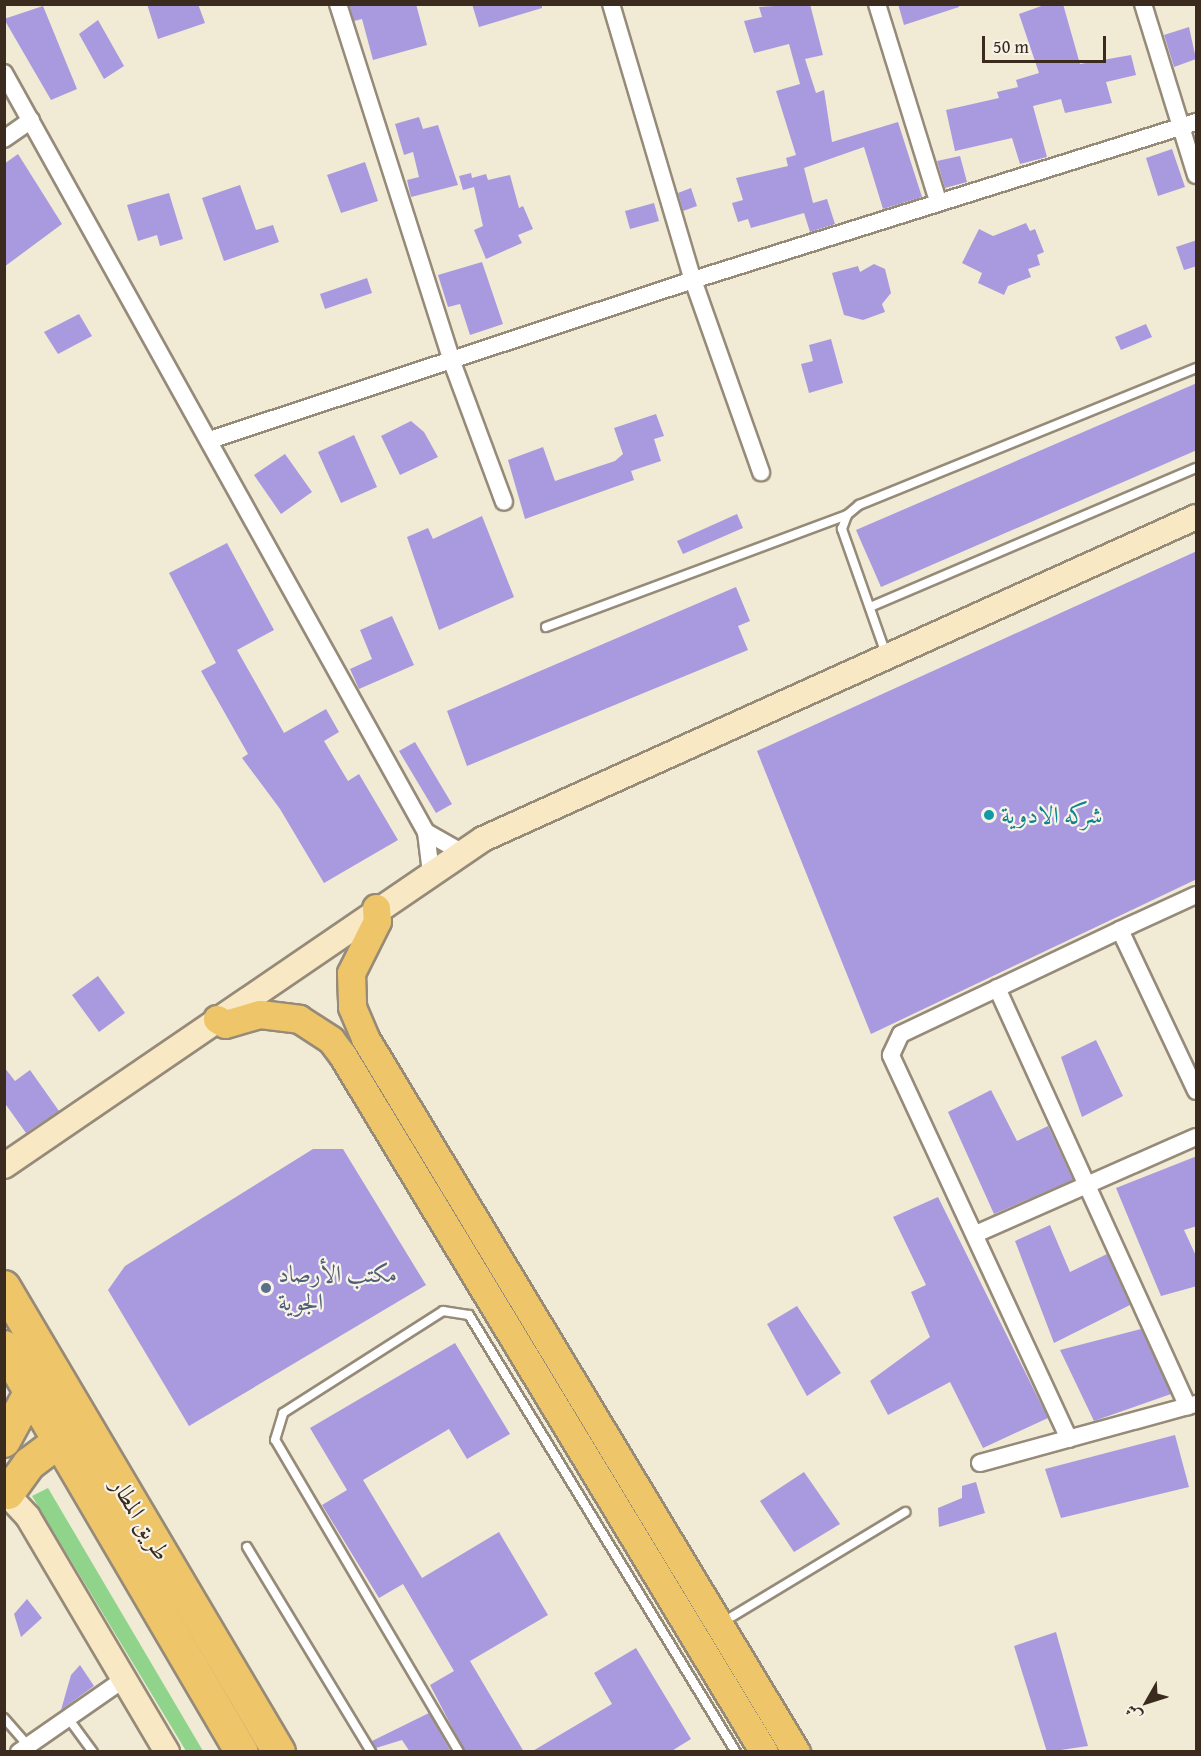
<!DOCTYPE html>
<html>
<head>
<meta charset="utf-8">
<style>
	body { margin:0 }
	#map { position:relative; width:1201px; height:1756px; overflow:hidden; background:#f1ead4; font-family:"Gentium Book Plus",Amiri,serif }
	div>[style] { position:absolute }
	.green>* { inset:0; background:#90d38b }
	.building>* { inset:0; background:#a99ae0 }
	.roads { filter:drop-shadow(2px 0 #968a79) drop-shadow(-2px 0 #968a79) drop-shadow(0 2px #968a79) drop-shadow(0 -2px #968a79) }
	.lane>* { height:8px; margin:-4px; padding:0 4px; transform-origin:4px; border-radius:4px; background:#fff }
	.street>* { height:16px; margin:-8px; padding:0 8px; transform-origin:8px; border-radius:8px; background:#fff }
	.secondary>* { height:24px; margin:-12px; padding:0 12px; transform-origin:12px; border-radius:12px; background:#f8e8c3 }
	.primary>* { height:27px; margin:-13.5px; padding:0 13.5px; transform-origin:13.5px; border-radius:13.5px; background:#eec569 }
	.highway>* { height:32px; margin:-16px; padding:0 16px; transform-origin:16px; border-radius:16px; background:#eec569 }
	.dots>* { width:16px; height:16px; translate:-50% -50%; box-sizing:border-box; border:3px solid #f7f3e8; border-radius:50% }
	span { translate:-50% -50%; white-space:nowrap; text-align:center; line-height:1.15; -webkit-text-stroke:4.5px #f7f3e8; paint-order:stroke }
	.culture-label { font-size:24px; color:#0d838f }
	.left { translate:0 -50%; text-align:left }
	.service-label { font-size:24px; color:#4e5e75 }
	.street-label { font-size:24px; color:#3b2a1e }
	.frame { position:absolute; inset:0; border:6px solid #3b2a1e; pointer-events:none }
	.north { position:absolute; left:1117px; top:1672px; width:60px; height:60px; -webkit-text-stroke:4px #f7f3e8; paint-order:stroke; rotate:231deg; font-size:16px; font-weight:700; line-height:24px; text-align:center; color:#3b2a1e }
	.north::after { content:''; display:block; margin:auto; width:21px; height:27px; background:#3b2a1e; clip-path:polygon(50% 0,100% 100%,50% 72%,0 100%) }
	.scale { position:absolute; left:982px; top:36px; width:124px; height:27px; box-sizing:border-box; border:3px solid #3b2a1e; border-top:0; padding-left:8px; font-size:18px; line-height:21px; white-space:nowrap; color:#3b2a1e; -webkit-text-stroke:4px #f7f3e8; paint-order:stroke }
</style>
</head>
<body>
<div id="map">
	<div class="green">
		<i style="clip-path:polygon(48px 1488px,203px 1751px,186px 1751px,32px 1496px)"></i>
	</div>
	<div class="building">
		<i style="clip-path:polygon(147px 4px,198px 4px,205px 23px,158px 39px)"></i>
		<i style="clip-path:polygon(349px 4px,416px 4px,427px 45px,373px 60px,362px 19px,354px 21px)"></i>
		<i style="clip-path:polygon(472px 4px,542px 4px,542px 8px,479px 27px)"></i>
		<i style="clip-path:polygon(810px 4px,823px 55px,805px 59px,816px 93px,824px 90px,832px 142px,898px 122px,922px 197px,883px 209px,864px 147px,804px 168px,813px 203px,827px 199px,835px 224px,810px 232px,804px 213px,751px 228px,748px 219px,738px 222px,732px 203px,743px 200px,736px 178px,788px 166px,786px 158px,796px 155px,776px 91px,800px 84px,789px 44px,754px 53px,744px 21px,762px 17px,759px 7px)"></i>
		<i style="clip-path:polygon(898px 4px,958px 4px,959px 7px,904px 25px)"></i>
		<i style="clip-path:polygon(1047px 4px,1063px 4px,1080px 64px,1131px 55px,1136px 75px,1106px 82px,1112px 103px,1065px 113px,1061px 99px,1033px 106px,1047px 157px,1020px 164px,1012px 138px,955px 151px,946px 110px,999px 98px,997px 92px,1018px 87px,1016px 80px,1039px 73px,1019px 14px)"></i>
		<i style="clip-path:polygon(43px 6px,77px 89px,51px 100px,4px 19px)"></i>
		<i style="clip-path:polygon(98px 20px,124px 66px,104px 79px,79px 34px)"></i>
		<i style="clip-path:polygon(1189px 27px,1196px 59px,1174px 67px,1164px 35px)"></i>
		<i style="clip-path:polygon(419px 117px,423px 129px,438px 125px,458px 185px,411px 197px,407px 180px,419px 177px,413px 152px,404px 155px,395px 124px)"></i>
		<i style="clip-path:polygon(1172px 149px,1185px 187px,1158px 196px,1146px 158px)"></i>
		<i style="clip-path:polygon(18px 154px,62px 224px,4px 267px,4px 164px)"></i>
		<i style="clip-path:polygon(960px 156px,967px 182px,945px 188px,937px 161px)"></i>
		<i style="clip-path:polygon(365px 162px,378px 201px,341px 213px,327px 175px)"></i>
		<i style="clip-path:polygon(471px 173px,472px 178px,486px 174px,488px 180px,510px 175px,519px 208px,523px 206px,533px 229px,518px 235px,522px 243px,486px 259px,474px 230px,483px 226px,474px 187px,463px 190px,459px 176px)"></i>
		<i style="clip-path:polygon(240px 185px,256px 230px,273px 225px,279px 242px,224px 261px,202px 198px)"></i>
		<i style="clip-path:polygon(691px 188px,697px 206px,683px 211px,678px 193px)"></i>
		<i style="clip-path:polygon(169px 193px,183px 239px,160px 246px,157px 235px,138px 241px,127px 205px)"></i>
		<i style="clip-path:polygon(654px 203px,659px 221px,630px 229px,625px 211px)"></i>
		<i style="clip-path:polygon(1026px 223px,1030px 231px,1035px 229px,1044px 252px,1037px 255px,1040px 265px,1028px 269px,1031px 277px,1008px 286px,1004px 295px,978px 283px,982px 273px,962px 263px,979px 229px,993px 236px)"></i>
		<i style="clip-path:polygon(1197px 240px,1197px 266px,1184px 270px,1176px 247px)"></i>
		<i style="clip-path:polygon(482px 262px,503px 324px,470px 335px,460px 304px,448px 307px,438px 275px)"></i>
		<i style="clip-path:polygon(874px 264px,885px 269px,891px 293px,882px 304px,885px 312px,863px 320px,844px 315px,832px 273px,858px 266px,860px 272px)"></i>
		<i style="clip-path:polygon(367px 278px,372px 293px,325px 309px,320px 294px)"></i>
		<i style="clip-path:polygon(79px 314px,92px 336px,58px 354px,44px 332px)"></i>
		<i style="clip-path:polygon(1146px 324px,1152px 337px,1121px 350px,1115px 337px)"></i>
		<i style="clip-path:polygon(831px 339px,843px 383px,809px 393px,801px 364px,813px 361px,809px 345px)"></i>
		<i style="clip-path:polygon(1197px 383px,1197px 450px,881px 587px,856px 530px)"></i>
		<i style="clip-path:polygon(656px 414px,664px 436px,654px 439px,661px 461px,631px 471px,634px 480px,525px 519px,508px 460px,543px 447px,555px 481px,615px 461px,623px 454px,614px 428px)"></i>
		<i style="clip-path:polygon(411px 421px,424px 432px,438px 457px,400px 475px,381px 436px)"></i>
		<i style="clip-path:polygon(354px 435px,377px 487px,341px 503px,318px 452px)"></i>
		<i style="clip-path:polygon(285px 454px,312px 492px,281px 514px,254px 475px)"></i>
		<i style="clip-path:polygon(737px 514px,743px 528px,683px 554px,677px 541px)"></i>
		<i style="clip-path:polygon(482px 516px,514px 597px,439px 630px,407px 537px,428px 528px,433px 539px)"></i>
		<i style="clip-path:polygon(227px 543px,274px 630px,237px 650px,284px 733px,326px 709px,339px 732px,324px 741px,348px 781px,359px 774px,398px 840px,324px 883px,280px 809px,242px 758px,248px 754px,201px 671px,216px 663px,169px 573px)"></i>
		<i style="clip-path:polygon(1197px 551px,1197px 879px,871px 1034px,757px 751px)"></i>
		<i style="clip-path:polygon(736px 587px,750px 621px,738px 626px,748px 650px,467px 766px,447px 711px)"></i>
		<i style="clip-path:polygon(392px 616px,414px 665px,359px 689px,350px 669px,372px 659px,360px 630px)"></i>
		<i style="clip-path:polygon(415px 742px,452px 804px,436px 813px,399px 751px)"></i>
		<i style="clip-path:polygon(98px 976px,125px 1013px,99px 1032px,72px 995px)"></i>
		<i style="clip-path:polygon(1096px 1040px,1123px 1096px,1082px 1117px,1061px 1057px)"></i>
		<i style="clip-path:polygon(4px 1067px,15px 1081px,30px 1070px,59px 1111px,26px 1133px,4px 1102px)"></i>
		<i style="clip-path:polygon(991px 1090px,1017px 1141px,1048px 1126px,1073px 1180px,994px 1214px,948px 1112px)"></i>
		<i style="clip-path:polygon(313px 1149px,343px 1149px,426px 1285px,189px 1426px,108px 1290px,125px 1266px)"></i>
		<i style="clip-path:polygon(1197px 1156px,1197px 1226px,1184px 1230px,1197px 1258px,1197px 1286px,1161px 1296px,1116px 1188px)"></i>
		<i style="clip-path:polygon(938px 1197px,1048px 1418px,983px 1448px,950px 1382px,888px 1415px,870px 1381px,930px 1337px,911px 1292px,926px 1285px,893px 1217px)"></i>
		<i style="clip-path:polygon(1050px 1225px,1070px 1272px,1107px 1254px,1130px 1305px,1054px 1343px,1015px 1241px)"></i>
		<i style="clip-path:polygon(797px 1306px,841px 1373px,807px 1396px,767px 1324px)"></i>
		<i style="clip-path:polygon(1141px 1329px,1171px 1394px,1094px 1421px,1060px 1350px)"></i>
		<i style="clip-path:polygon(455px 1343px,510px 1434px,467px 1459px,449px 1429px,363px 1480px,422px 1578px,499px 1532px,548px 1615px,470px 1661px,524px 1752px,465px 1752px,430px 1685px,454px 1671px,403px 1584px,379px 1598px,322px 1505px,347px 1490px,310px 1428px)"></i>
		<i style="clip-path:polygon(1175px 1435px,1189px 1487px,1061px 1518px,1045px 1469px)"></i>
		<i style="clip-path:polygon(804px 1472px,840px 1524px,794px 1552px,760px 1501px)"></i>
		<i style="clip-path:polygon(976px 1482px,985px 1513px,939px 1527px,938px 1508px,962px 1498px,962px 1486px)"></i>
		<i style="clip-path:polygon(27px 1599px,42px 1618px,21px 1637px,14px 1614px)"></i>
		<i style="clip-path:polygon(1056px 1632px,1088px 1746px,1047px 1752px,1014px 1646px)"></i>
		<i style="clip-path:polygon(636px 1648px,691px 1739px,670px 1752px,531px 1752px,612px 1704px,594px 1673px)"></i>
		<i style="clip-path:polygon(80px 1665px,94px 1686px,61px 1710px,71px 1675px)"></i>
		<i style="clip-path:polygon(429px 1713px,451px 1752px,410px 1752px,402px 1740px,376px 1748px,372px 1741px)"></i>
	</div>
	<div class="roads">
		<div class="lane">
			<i style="left:870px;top:607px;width:354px;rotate:-23.1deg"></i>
			<i style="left:546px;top:627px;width:321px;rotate:-20.4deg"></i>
			<i style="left:886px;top:654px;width:133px;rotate:-109.4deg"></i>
			<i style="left:842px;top:529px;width:15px;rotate:-70deg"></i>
			<i style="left:847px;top:515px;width:16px;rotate:-40deg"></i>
			<i style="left:859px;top:505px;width:364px;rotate:-22.1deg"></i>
			<i style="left:247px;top:1547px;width:240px;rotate:58.8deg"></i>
			<i style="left:723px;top:1622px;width:213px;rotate:-31.1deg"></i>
			<i style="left:4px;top:1718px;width:37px;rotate:49deg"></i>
			<i style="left:68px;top:1718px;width:42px;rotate:53.7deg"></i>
			<i style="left:459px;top:1752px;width:362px;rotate:-120.5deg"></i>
			<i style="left:275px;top:1440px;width:28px;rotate:-73deg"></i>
			<i style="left:283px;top:1413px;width:190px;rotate:-32.5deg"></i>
			<i style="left:443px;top:1311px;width:26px;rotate:9deg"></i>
			<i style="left:469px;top:1315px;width:512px;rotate:58.58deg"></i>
		</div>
		<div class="street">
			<i style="left:338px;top:4px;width:376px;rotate:72.3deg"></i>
			<i style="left:452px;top:362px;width:149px;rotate:69.6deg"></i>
			<i style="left:611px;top:4px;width:288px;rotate:73.5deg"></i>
			<i style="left:693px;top:280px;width:204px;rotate:70.5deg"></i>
			<i style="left:877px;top:4px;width:206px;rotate:72.8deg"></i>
			<i style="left:1143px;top:4px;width:179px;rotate:72.8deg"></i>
			<i style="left:4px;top:73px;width:868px;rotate:60.93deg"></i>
			<i style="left:426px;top:832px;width:39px;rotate:83deg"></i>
			<i style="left:4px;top:139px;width:33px;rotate:-35deg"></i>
			<i style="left:213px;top:439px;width:506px;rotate:-18.33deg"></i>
			<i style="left:693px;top:280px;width:527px;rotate:-17.44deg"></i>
			<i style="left:426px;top:832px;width:40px;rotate:29.7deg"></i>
			<i style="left:1196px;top:895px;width:84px;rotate:155.3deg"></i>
			<i style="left:1120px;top:930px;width:178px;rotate:64.7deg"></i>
			<i style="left:997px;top:988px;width:460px;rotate:65.5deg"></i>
			<i style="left:978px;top:1233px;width:238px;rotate:-23.8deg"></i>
			<i style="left:1069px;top:1439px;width:423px;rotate:-114.9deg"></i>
			<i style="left:891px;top:1055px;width:23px;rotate:-65deg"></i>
			<i style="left:901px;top:1034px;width:242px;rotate:-25.4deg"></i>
			<i style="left:980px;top:1463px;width:224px;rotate:-15.3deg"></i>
			<i style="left:19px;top:1752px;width:128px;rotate:-34.8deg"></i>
		</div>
		<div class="secondary">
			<i style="left:4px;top:1166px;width:580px;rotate:-34.32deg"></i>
			<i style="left:483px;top:839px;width:782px;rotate:-24.3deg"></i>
			<i style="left:4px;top:1491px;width:35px;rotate:47deg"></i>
			<i style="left:28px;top:1517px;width:273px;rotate:59.4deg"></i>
		</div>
		<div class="primary">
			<i style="left:376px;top:908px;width:13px;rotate:86deg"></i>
			<i style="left:377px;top:921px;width:58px;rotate:116.6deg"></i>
			<i style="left:351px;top:973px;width:34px;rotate:88deg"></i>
			<i style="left:352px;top:1007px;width:34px;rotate:67deg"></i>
			<i style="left:365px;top:1038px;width:834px;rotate:58.88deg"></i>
			<i style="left:217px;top:1019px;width:9px;rotate:32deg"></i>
			<i style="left:225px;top:1024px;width:36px;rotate:-16deg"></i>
			<i style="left:260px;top:1014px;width:39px;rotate:7deg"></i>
			<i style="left:299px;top:1019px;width:38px;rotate:33deg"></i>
			<i style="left:331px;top:1040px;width:20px;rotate:53deg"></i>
			<i style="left:343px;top:1056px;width:813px;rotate:58.83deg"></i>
		</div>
		<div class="highway">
			<i style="left:4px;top:1287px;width:540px;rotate:59.4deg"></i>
			<i style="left:4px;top:1347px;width:470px;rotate:59.6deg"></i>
			<i style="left:4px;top:1441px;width:57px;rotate:-61.6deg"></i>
			<i style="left:8px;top:1493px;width:36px;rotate:-54deg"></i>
			<i style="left:29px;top:1464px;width:39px;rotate:-37deg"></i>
		</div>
	</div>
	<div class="dots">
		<i style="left:989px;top:815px;background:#0f9aa8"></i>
		<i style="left:266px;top:1288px;background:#5c6f8a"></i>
	</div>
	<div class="culture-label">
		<span class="left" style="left:1001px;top:815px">شركه الادوية</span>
	</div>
	<div class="service-label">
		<span class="left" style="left:278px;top:1288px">مكتب الأرصاد<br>الجوية</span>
	</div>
	<div class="street-label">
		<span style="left:141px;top:1519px;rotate:59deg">طريق المطار</span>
	</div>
	<div class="frame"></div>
	<div class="north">ش</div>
	<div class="scale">50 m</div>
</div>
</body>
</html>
